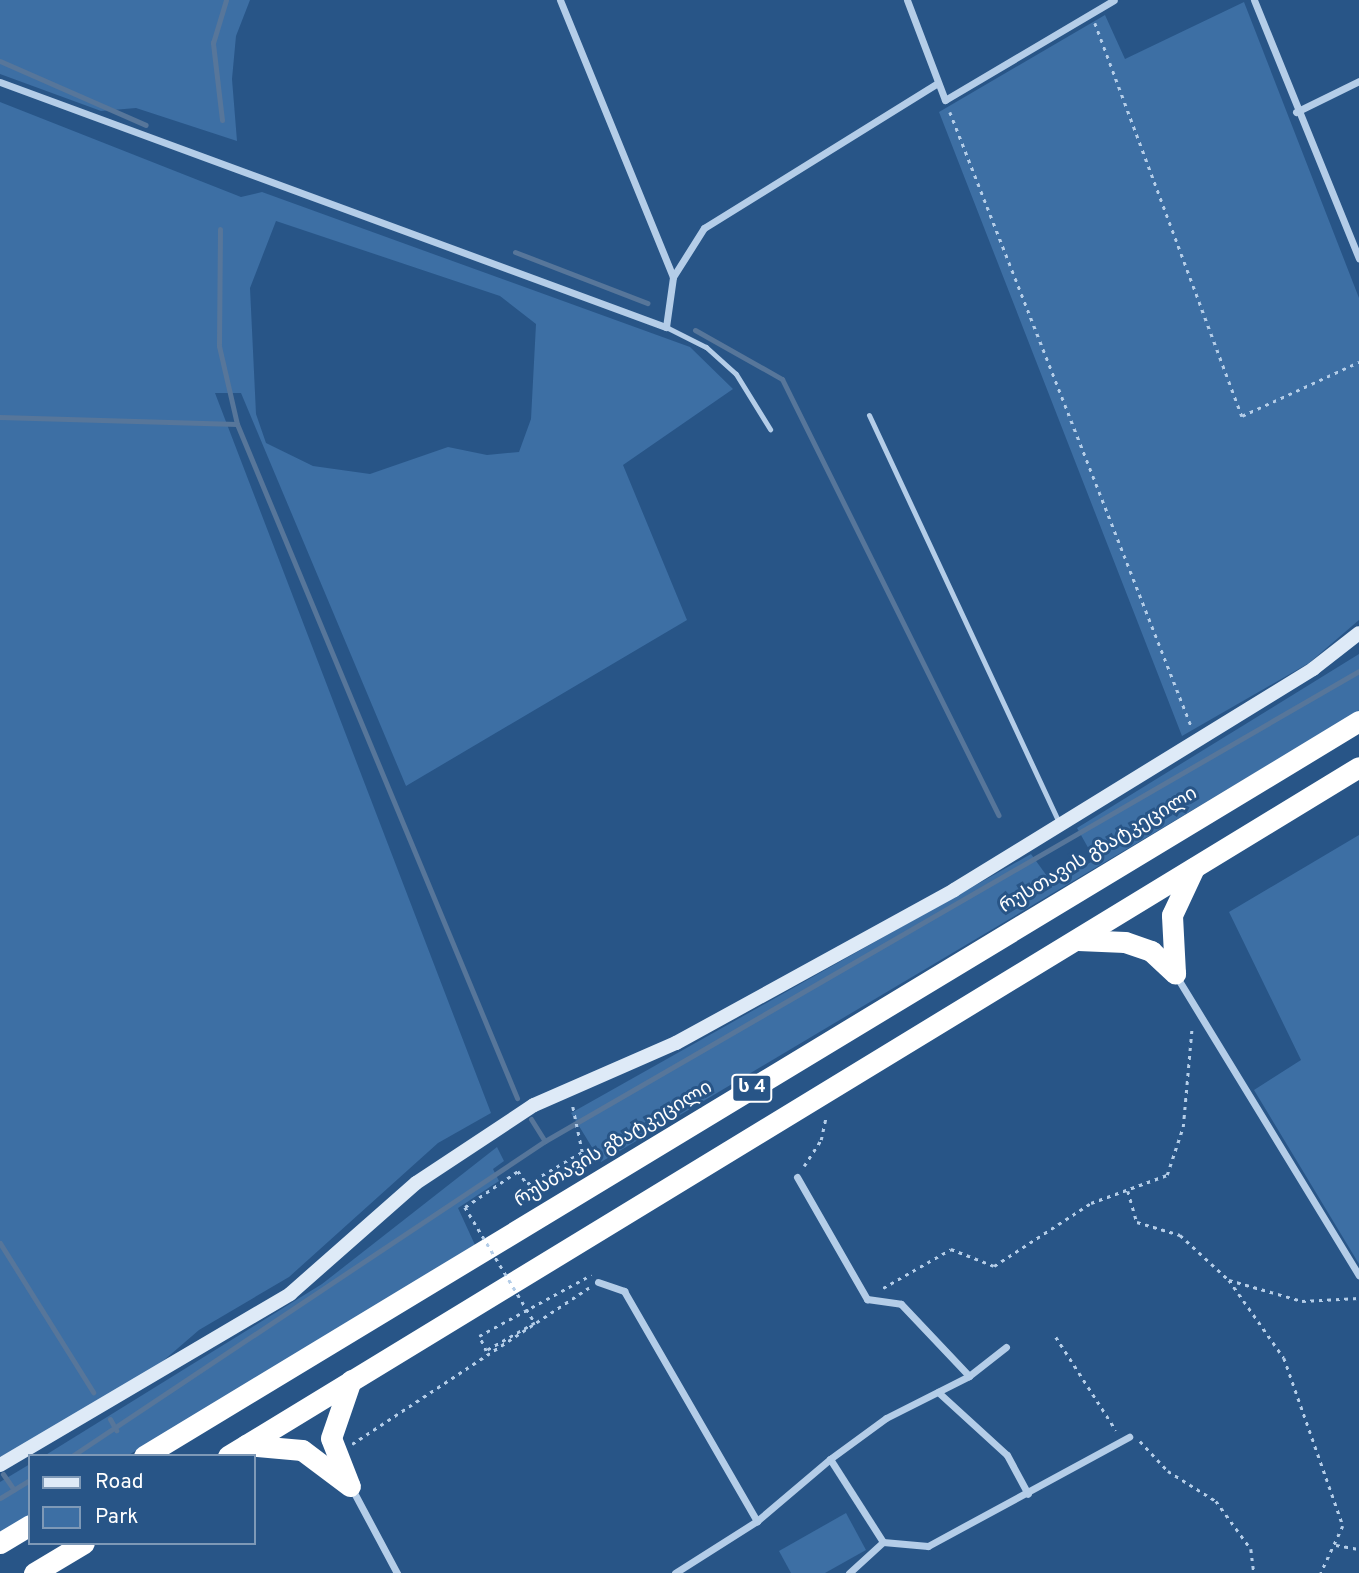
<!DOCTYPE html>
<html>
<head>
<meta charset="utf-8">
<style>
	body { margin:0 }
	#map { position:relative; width:1359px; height:1573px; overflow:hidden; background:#285587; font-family:Overpass,"Noto Sans Georgian",sans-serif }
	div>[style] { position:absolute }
	.green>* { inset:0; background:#3d6fa4 }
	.stream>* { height:5px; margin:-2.5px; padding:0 2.5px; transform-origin:2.5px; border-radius:2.5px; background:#57769a }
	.path>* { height:2.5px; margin-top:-1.25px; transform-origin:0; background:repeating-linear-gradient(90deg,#b4cde8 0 3.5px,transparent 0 8.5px) }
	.lane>* { height:5px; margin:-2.5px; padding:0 2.5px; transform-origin:2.5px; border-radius:2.5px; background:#b4cde8 }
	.street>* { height:7px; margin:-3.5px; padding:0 3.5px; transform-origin:3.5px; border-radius:3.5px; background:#b4cde8 }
	.secondary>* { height:14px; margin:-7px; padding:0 7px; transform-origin:7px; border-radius:7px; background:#deeaf7 }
	.highway>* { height:21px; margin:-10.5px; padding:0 10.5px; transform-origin:10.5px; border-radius:10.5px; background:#fff }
	.path-bridge>* { height:2.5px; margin-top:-1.25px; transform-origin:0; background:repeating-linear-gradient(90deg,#b4cde8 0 3.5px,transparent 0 8.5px) }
	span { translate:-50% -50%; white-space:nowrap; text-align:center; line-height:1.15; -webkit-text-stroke:6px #285587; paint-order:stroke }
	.shield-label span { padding:2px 5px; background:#285587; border:2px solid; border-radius:5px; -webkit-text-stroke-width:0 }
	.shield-label { font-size:18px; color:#fff; font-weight:700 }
	.street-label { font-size:19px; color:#fff }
	.legend { position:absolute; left:28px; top:1454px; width:228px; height:91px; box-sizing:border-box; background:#285587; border:2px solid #7e99b7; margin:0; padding:9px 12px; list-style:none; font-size:21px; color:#fff }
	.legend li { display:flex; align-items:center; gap:14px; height:35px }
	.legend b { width:35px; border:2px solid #7e99b7 }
</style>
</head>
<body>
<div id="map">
	<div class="green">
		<i style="clip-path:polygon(0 0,250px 0,236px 36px,232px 79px,237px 141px,136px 108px,101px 111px,0 74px)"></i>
		<i style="clip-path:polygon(1244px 2px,1359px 298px,1359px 620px,1309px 663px,1182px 736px,939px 112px,1105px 15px,1125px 59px)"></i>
		<i style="clip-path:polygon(evenodd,0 102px,241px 197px,262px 192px,690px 347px,733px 389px,623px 465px,687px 620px,406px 786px,241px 393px,215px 393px,491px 1113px,438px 1143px,289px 1277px,199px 1330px,141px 1380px,0 1457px,0 102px,276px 221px,500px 296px,536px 324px,531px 419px,519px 452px,487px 455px,448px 447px,370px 474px,313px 466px,266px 443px,256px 414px,250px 288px,276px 221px)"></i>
		<i style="clip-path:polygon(1359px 654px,1359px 711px,601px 1162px,571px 1113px,1031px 854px,1052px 883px,1095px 860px,1077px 828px)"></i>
		<i style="clip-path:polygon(1359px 835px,1359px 1264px,1254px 1090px,1301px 1060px,1229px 912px)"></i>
		<i style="clip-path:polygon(497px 1147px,504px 1161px,493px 1169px,499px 1181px,458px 1208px,475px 1245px,127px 1456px,44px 1456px,322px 1284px)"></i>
		<i style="clip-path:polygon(30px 1464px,30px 1515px,0 1533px,0 1482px)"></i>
		<i style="clip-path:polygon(846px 1513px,866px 1550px,825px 1573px,791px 1573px,779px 1551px)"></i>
	</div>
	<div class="stream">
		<i style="left:0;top:61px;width:159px;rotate:23.7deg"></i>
		<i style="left:222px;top:120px;width:78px;rotate:-96.7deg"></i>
		<i style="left:213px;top:43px;width:45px;rotate:-73.2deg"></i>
		<i style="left:220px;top:229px;width:117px;rotate:90.5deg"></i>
		<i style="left:219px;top:346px;width:80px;rotate:77deg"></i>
		<i style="left:237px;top:424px;width:730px;rotate:67.44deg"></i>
		<i style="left:515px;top:252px;width:142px;rotate:21.1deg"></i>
		<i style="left:695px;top:330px;width:100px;rotate:29.4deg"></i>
		<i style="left:782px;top:379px;width:487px;rotate:63.6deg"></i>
		<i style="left:0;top:417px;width:237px;rotate:1.7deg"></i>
		<i style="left:531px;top:1119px;width:26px;rotate:58deg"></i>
		<i style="left:0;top:1243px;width:176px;rotate:58deg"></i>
		<i style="left:110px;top:1419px;width:13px;rotate:61deg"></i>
		<i style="left:72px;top:1456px;width:568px;rotate:-33.66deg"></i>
		<i style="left:545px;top:1141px;width:940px;rotate:-30deg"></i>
		<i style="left:3px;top:1474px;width:19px;rotate:55deg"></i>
		<i style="left:0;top:1498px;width:35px;rotate:-31deg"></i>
	</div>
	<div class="path">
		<i style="left:1095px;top:23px;width:420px;rotate:69.5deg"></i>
		<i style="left:1242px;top:416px;width:129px;rotate:-24.8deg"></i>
		<i style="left:950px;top:112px;width:662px;rotate:68.55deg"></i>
		<i style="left:804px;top:1166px;width:31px;rotate:-57deg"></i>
		<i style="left:821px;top:1140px;width:25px;rotate:-78deg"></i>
		<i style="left:1128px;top:1191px;width:32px;rotate:74deg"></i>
		<i style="left:1137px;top:1222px;width:45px;rotate:16.8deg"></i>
		<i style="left:1180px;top:1235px;width:67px;rotate:42.6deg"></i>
		<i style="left:1229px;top:1280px;width:95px;rotate:54.8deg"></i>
		<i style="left:1284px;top:1358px;width:178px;rotate:70.6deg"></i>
		<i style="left:1343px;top:1526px;width:52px;rotate:115.1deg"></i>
		<i style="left:465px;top:1207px;width:64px;rotate:-34.2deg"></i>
		<i style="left:518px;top:1171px;width:16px;rotate:55deg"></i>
		<i style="left:527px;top:1184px;width:64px;rotate:-30.2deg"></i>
		<i style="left:582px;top:1152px;width:49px;rotate:-101.8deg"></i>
		<i style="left:1229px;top:1280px;width:76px;rotate:16deg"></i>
		<i style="left:1302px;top:1301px;width:57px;rotate:-3deg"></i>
		<i style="left:883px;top:1288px;width:78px;rotate:-29.8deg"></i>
		<i style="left:951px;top:1249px;width:46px;rotate:21.6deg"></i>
		<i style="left:994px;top:1266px;width:116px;rotate:-33deg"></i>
		<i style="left:1091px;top:1203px;width:81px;rotate:-20.2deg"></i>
		<i style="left:1167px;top:1175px;width:51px;rotate:-71.6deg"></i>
		<i style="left:1183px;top:1127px;width:101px;rotate:-84.9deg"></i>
		<i style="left:535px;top:1323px;width:56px;rotate:150.3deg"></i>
		<i style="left:486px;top:1351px;width:17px;rotate:-115deg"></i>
		<i style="left:479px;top:1336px;width:128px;rotate:-28.6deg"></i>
		<i style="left:1056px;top:1337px;width:111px;rotate:57.2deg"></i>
		<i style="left:1140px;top:1441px;width:41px;rotate:47deg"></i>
		<i style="left:1168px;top:1471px;width:57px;rotate:32deg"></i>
		<i style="left:1216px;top:1501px;width:59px;rotate:53.9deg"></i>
		<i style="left:1251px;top:1549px;width:24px;rotate:83deg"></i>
		<i style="left:352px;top:1444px;width:284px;rotate:-33.4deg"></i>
		<i style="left:1336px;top:1545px;width:23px;rotate:10deg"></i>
	</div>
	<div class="lane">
		<i style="left:666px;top:327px;width:45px;rotate:26.6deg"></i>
		<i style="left:706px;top:347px;width:40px;rotate:42deg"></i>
		<i style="left:736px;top:374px;width:65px;rotate:58.3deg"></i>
		<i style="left:869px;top:415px;width:449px;rotate:65deg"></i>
	</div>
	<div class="street">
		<i style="left:560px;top:0;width:299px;rotate:67.8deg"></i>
		<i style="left:907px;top:0;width:107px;rotate:69.2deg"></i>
		<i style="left:945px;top:100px;width:196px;rotate:-30.6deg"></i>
		<i style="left:1254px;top:0;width:279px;rotate:67.9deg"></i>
		<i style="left:0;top:82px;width:710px;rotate:20.2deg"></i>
		<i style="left:666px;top:327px;width:50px;rotate:-82deg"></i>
		<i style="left:673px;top:277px;width:58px;rotate:-57.7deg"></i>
		<i style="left:704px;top:228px;width:275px;rotate:-31.8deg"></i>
		<i style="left:1296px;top:112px;width:70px;rotate:-26.2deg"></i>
		<i style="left:1175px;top:974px;width:353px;rotate:58.6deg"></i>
		<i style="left:797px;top:1177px;width:141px;rotate:60.2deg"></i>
		<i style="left:867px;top:1299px;width:34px;rotate:8deg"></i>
		<i style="left:901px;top:1304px;width:99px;rotate:46.6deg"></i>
		<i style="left:598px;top:1282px;width:28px;rotate:19deg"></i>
		<i style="left:624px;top:1291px;width:266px;rotate:60deg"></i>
		<i style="left:938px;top:1392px;width:93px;rotate:42.4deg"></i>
		<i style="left:1007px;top:1455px;width:44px;rotate:61.7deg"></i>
		<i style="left:830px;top:1459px;width:69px;rotate:-36.2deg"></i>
		<i style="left:886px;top:1418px;width:93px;rotate:-26.8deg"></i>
		<i style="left:969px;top:1376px;width:47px;rotate:-38.1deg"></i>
		<i style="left:351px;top:1487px;width:98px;rotate:61.9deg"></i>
		<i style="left:883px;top:1542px;width:45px;rotate:5.1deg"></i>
		<i style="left:928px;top:1546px;width:229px;rotate:-28.5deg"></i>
		<i style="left:675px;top:1573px;width:97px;rotate:-32.4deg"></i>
		<i style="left:757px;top:1521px;width:96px;rotate:-40.3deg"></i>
		<i style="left:830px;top:1459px;width:98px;rotate:57.4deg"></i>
		<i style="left:883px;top:1542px;width:46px;rotate:137.6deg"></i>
	</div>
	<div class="secondary">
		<i style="left:0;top:1465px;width:337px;rotate:-30.5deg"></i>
		<i style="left:290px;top:1294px;width:168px;rotate:-41.4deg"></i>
		<i style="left:416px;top:1183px;width:141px;rotate:-33.5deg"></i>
		<i style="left:534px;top:1105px;width:155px;rotate:-23.6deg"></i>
		<i style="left:676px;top:1043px;width:317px;rotate:-28.8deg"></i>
		<i style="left:954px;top:890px;width:422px;rotate:-31.6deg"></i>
		<i style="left:1313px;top:669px;width:58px;rotate:-38deg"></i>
	</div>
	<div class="highway">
		<i style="left:1078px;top:940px;width:47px;rotate:2.4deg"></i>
		<i style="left:1125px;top:942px;width:28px;rotate:19deg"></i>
		<i style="left:1151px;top:951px;width:33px;rotate:43deg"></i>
		<i style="left:1175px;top:973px;width:58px;rotate:-93deg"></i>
		<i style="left:1172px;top:915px;width:52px;rotate:-64.9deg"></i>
		<i style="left:246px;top:1445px;width:56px;rotate:5.1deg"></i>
		<i style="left:302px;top:1450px;width:60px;rotate:36.9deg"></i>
		<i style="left:144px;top:1456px;width:1420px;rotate:-31.17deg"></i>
		<i style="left:228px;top:1456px;width:1324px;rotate:-31.35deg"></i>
		<i style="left:349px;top:1484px;width:49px;rotate:-111.4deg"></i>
		<i style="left:331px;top:1438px;width:61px;rotate:-71deg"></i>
		<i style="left:0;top:1543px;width:35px;rotate:-31deg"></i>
		<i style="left:34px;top:1573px;width:58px;rotate:-31deg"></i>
	</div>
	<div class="path-bridge">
		<i style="left:465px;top:1207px;width:135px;rotate:58.9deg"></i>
	</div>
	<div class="shield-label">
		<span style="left:752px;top:1088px">ს 4</span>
	</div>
	<div class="street-label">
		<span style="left:1099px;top:851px;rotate:-31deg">რუსთავის გზატკეცილი</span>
		<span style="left:614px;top:1145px;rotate:-31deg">რუსთავის გზატკეცილი</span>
	</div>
	<ul class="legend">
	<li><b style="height:9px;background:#deeaf7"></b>Road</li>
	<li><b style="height:19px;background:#3d6fa4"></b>Park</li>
	</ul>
</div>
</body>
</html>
